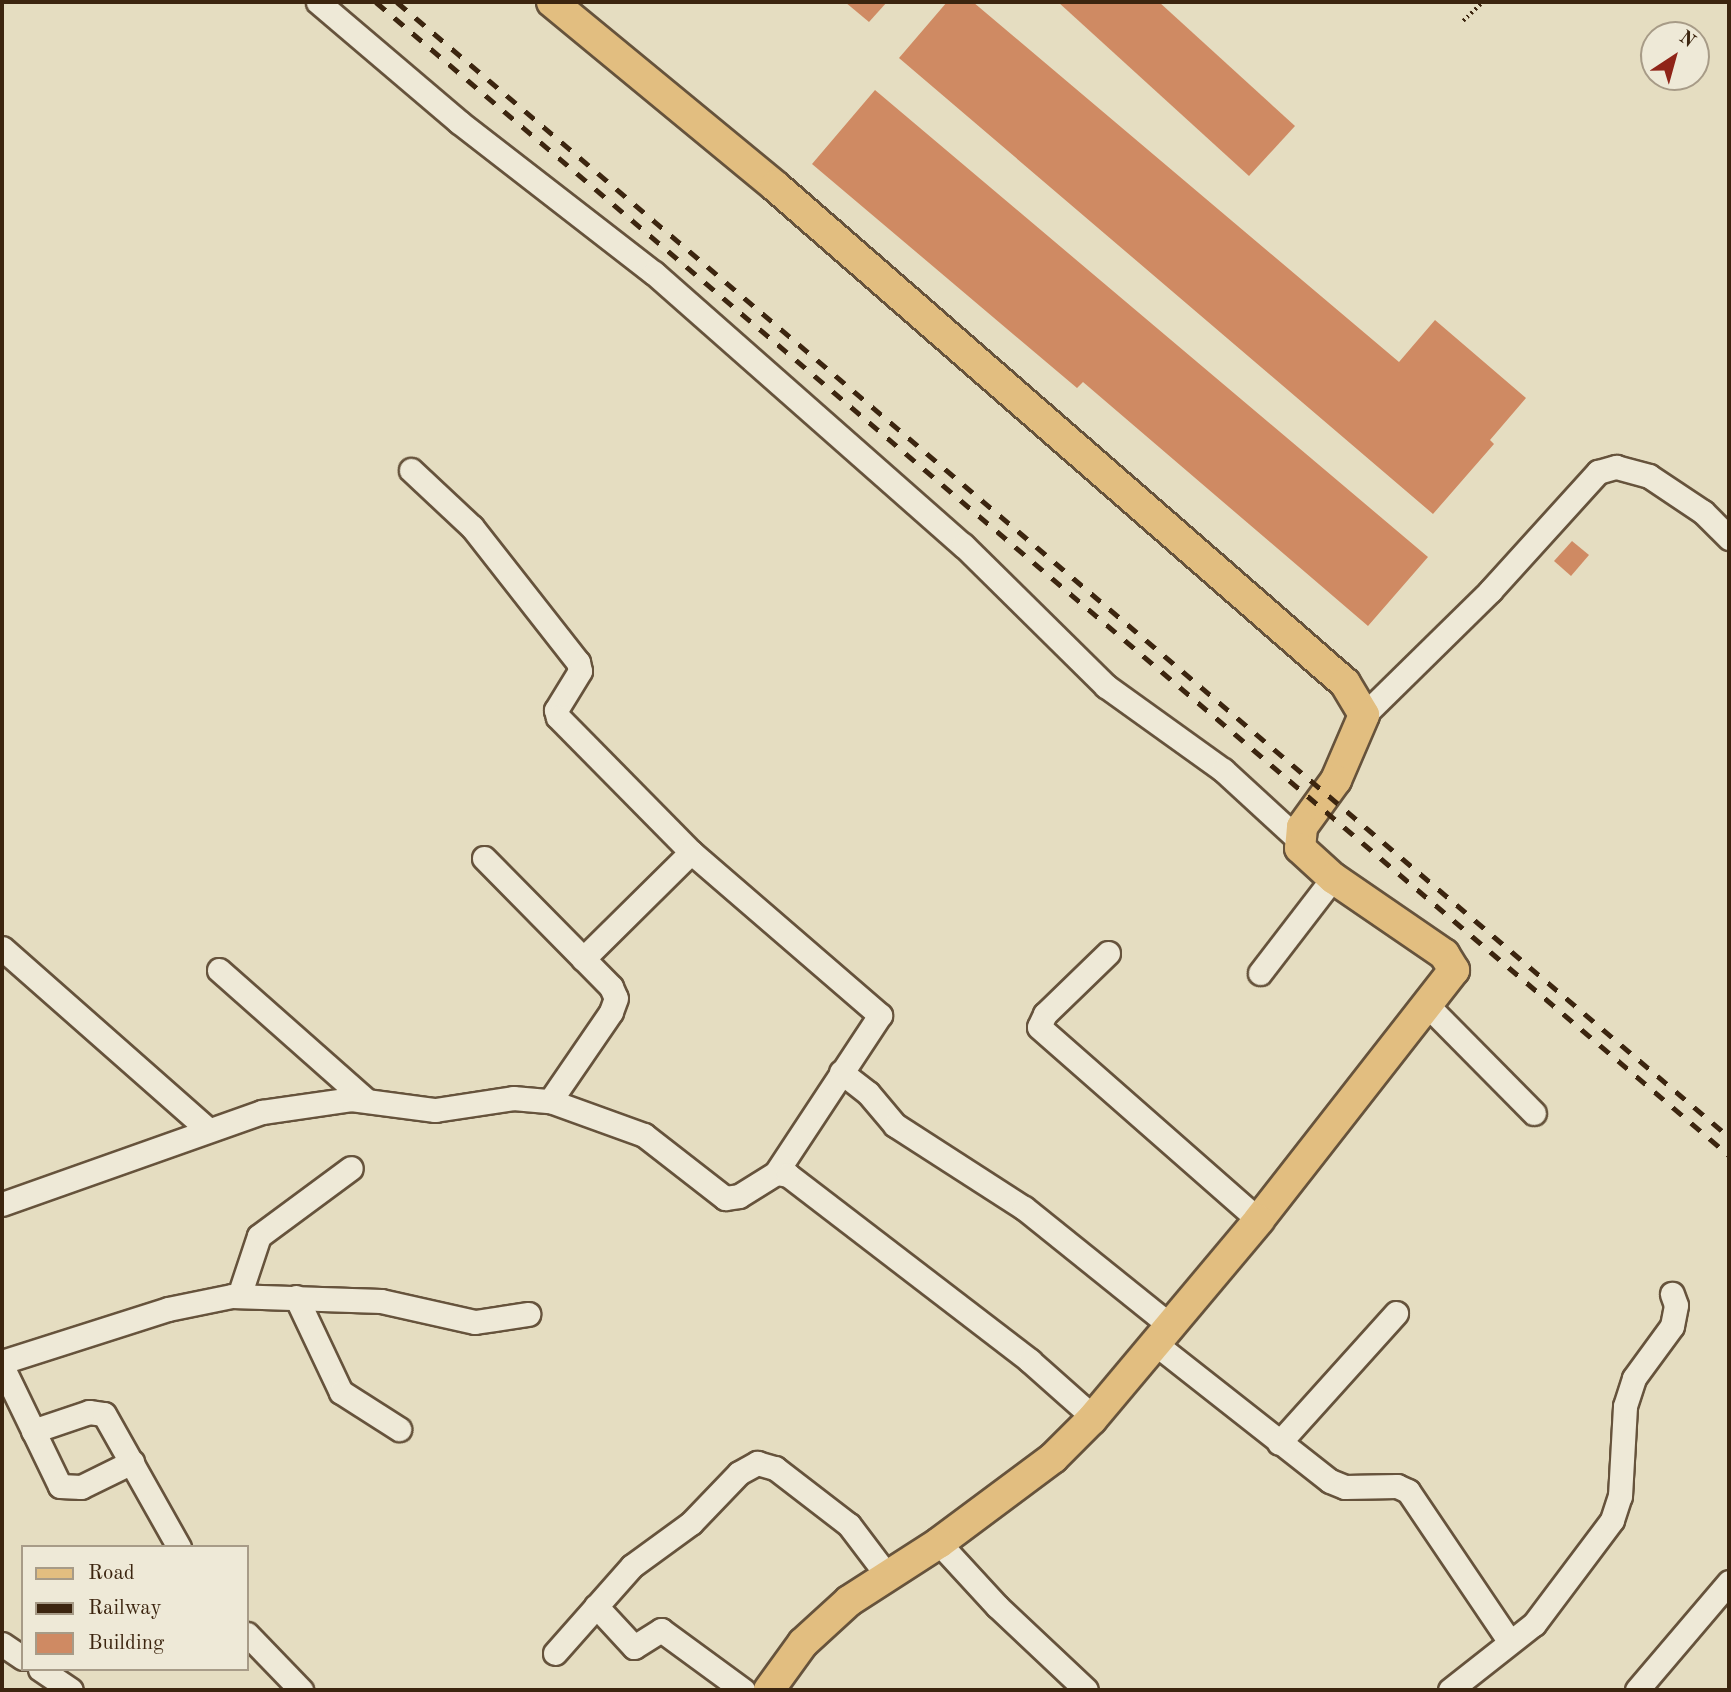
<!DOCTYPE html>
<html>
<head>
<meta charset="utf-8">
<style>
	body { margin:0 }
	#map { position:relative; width:1731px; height:1692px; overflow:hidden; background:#e5ddc1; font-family:"Old Standard TT",serif }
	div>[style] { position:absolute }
	.building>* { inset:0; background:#cf8a63 }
	.path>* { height:3.5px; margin-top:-1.75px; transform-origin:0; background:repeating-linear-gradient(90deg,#3c250f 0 2px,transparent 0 5.5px) }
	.roads { filter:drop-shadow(2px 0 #66533c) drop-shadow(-2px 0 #66533c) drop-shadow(0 2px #66533c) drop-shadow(0 -2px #66533c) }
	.minor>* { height:23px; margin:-11.5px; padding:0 11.5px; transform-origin:11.5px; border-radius:11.5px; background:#eee9d7 }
	.major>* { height:30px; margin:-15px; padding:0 15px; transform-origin:15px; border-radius:15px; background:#e2be80 }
	.rail>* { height:5px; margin-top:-2.5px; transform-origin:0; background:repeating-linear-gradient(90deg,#3c250f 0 12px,transparent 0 24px) }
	span { translate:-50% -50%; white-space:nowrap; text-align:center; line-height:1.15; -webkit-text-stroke:7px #eee9d7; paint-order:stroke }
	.frame { position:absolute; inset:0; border:4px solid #3c250f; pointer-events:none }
	.legend { position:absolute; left:21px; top:1545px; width:228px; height:126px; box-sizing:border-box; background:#eee9d7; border:2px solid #a79b87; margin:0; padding:9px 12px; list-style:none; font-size:21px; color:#3c250f }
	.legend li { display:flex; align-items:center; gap:14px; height:35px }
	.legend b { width:35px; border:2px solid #a79b87 }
	.north { position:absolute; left:1640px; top:21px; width:70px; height:70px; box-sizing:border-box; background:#eee9d7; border:2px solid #a79b87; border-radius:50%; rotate:36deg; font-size:19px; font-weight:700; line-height:28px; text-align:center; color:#3c250f }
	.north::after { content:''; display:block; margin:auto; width:24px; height:32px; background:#8f2418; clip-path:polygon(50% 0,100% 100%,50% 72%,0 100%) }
</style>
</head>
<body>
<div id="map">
	<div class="building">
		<i style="clip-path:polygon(845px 2px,887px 2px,869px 22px)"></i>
		<i style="clip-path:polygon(947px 2px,973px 2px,1399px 362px,1435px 320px,1526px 398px,1490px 440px,1494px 444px,1433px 514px,899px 58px)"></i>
		<i style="clip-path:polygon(1058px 2px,1159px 2px,1295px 126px,1249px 176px)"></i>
		<i style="clip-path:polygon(875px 90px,1428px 557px,1368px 626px,1083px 382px,1077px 388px,812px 164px)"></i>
		<i style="clip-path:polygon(1572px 541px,1589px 555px,1571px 576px,1554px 561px)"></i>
	</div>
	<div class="path">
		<i style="left:1463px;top:21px;width:28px;rotate:-44deg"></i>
	</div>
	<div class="roads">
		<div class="minor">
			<i style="left:318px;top:2px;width:185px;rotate:40.4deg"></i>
			<i style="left:459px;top:122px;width:247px;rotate:37.8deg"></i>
			<i style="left:654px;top:273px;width:412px;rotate:41.4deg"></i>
			<i style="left:963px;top:545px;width:201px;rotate:44.6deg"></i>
			<i style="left:1106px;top:686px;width:144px;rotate:35.7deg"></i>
			<i style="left:1223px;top:770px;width:103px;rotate:42.6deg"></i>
			<i style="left:411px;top:470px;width:83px;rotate:43.1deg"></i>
			<i style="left:472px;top:527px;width:172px;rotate:51.9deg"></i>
			<i style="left:578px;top:662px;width:9px;rotate:77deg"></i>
			<i style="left:580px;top:671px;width:46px;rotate:121.6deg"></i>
			<i style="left:556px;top:710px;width:7px;rotate:74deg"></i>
			<i style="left:558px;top:717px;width:190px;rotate:45.4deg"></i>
			<i style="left:691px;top:852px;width:250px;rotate:40.8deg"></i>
			<i style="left:880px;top:1015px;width:189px;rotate:123.4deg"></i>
			<i style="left:1364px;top:715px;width:177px;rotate:-44.5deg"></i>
			<i style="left:1490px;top:591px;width:161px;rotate:-47.8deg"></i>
			<i style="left:1598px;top:472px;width:19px;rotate:-16deg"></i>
			<i style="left:1616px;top:467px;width:34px;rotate:15deg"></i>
			<i style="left:1649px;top:476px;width:65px;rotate:33.7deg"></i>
			<i style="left:1703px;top:512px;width:37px;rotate:45deg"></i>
			<i style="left:484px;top:858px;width:181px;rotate:45.4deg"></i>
			<i style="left:611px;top:987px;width:12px;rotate:66deg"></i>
			<i style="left:616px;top:998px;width:15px;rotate:110deg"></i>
			<i style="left:611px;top:1012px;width:108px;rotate:124.4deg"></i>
			<i style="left:2px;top:948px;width:272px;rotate:41.4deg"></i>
			<i style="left:1108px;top:953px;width:88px;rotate:135.9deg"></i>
			<i style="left:1045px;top:1014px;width:14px;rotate:115deg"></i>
			<i style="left:1039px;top:1027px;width:293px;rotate:41.3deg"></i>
			<i style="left:583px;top:959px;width:152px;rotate:-44.7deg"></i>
			<i style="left:219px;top:970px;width:196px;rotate:41.5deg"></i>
			<i style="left:1260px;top:973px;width:120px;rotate:-52.5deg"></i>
			<i style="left:1429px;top:1007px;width:149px;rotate:45.3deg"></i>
			<i style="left:841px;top:1072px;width:34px;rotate:38deg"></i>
			<i style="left:868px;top:1093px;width:42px;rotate:49.8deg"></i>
			<i style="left:895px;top:1125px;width:153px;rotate:32.8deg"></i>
			<i style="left:1024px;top:1208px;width:190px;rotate:38.8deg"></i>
			<i style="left:2px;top:1204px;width:276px;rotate:-19.5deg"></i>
			<i style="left:262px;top:1112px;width:90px;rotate:-8.3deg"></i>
			<i style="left:351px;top:1099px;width:85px;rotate:7.5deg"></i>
			<i style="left:435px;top:1110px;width:79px;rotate:-8.7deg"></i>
			<i style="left:513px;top:1098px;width:37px;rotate:5deg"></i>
			<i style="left:550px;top:1101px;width:100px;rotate:19.9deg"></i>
			<i style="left:644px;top:1135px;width:103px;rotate:37.9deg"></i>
			<i style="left:725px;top:1198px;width:14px;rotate:-8deg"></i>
			<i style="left:739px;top:1196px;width:44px;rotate:-31.9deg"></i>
			<i style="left:776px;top:1173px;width:12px;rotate:9deg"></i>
			<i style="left:788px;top:1175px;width:305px;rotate:37.5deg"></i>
			<i style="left:1030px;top:1361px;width:84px;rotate:41.6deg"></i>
			<i style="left:239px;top:1296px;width:63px;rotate:-71.6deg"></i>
			<i style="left:259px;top:1236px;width:114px;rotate:-36.5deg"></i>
			<i style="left:296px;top:1297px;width:105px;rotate:64.7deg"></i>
			<i style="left:341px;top:1392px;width:69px;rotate:32.5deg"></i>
			<i style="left:1157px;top:1345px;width:220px;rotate:38.2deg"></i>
			<i style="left:1330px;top:1481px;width:16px;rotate:22deg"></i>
			<i style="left:1345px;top:1487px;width:52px;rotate:-1.1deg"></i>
			<i style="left:1397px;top:1486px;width:12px;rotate:24deg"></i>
			<i style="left:1408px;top:1491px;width:182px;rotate:56deg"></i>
			<i style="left:2px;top:1362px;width:174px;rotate:-17.7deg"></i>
			<i style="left:168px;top:1309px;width:65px;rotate:-11.5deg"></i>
			<i style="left:232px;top:1296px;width:149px;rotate:1.9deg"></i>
			<i style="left:381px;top:1301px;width:96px;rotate:12.6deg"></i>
			<i style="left:475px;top:1322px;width:54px;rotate:-8.6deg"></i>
			<i style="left:2px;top:1366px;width:133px;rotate:64.2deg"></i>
			<i style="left:60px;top:1486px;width:21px;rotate:3deg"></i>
			<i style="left:81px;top:1487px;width:57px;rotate:-26.1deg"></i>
			<i style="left:33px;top:1431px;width:59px;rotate:-18.7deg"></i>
			<i style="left:89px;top:1412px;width:15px;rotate:8deg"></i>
			<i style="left:104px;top:1414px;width:153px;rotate:60.6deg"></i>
			<i style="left:1279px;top:1443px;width:175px;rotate:-48deg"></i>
			<i style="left:939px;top:1543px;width:86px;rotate:47.4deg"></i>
			<i style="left:997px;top:1606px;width:122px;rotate:43.3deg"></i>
			<i style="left:596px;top:1606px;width:56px;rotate:47.2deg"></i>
			<i style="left:634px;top:1647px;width:32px;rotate:-32deg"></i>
			<i style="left:661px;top:1630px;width:102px;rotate:36.2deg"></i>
			<i style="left:247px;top:1634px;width:78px;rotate:46deg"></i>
			<i style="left:2px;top:1644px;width:25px;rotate:34deg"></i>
			<i style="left:555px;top:1653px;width:116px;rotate:-48.5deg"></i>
			<i style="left:632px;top:1566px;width:73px;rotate:-36.1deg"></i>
			<i style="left:691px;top:1523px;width:69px;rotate:-46.2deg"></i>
			<i style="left:739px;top:1473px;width:21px;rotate:-29deg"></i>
			<i style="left:757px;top:1463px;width:19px;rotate:16deg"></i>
			<i style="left:775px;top:1468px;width:93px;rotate:37.6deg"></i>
			<i style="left:849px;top:1525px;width:61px;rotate:52.9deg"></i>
			<i style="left:40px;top:1669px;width:37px;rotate:34deg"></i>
			<i style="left:1450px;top:1690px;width:107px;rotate:-38.2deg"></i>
			<i style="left:1534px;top:1624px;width:130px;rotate:-53.1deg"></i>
			<i style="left:1612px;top:1520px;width:25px;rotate:-72deg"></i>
			<i style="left:1620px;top:1496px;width:90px;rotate:-86.8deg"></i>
			<i style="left:1625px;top:1406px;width:29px;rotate:-72deg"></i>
			<i style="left:1634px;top:1378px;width:64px;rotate:-53.8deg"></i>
			<i style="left:1672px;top:1326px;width:21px;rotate:-79deg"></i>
			<i style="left:1676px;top:1305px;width:12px;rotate:-110deg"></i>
			<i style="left:1637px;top:1690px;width:142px;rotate:-49.6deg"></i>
		</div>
		<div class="major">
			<i style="left:552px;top:2px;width:289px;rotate:39.5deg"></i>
			<i style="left:775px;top:186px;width:756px;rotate:41.09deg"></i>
			<i style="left:1345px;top:683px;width:37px;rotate:59deg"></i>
			<i style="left:1364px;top:715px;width:71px;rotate:113.3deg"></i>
			<i style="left:1336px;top:780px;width:58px;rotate:125.9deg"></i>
			<i style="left:1302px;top:827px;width:21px;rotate:95deg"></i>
			<i style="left:1300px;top:848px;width:45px;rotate:42.3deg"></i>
			<i style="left:1333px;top:878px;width:135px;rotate:34.4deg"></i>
			<i style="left:1444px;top:954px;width:19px;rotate:58deg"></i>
			<i style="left:1454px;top:970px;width:317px;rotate:128deg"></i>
			<i style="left:1259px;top:1220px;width:260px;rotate:130deg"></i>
			<i style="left:1092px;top:1419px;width:55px;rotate:135deg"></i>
			<i style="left:1053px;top:1458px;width:142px;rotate:143.3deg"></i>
			<i style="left:939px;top:1543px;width:107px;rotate:147.2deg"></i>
			<i style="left:849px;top:1601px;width:62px;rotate:137.6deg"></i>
			<i style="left:803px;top:1643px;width:58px;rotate:125.9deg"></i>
		</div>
	</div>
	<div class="rail">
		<i style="left:376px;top:2px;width:1778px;rotate:40.44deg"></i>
		<i style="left:397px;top:2px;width:1750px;rotate:40.43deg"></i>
	</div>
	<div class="frame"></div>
	<ul class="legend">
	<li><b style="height:9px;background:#e2be80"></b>Road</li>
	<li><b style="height:9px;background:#3c250f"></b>Railway</li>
	<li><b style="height:19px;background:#cf8a63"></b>Building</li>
	</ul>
	<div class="north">N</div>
</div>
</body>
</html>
